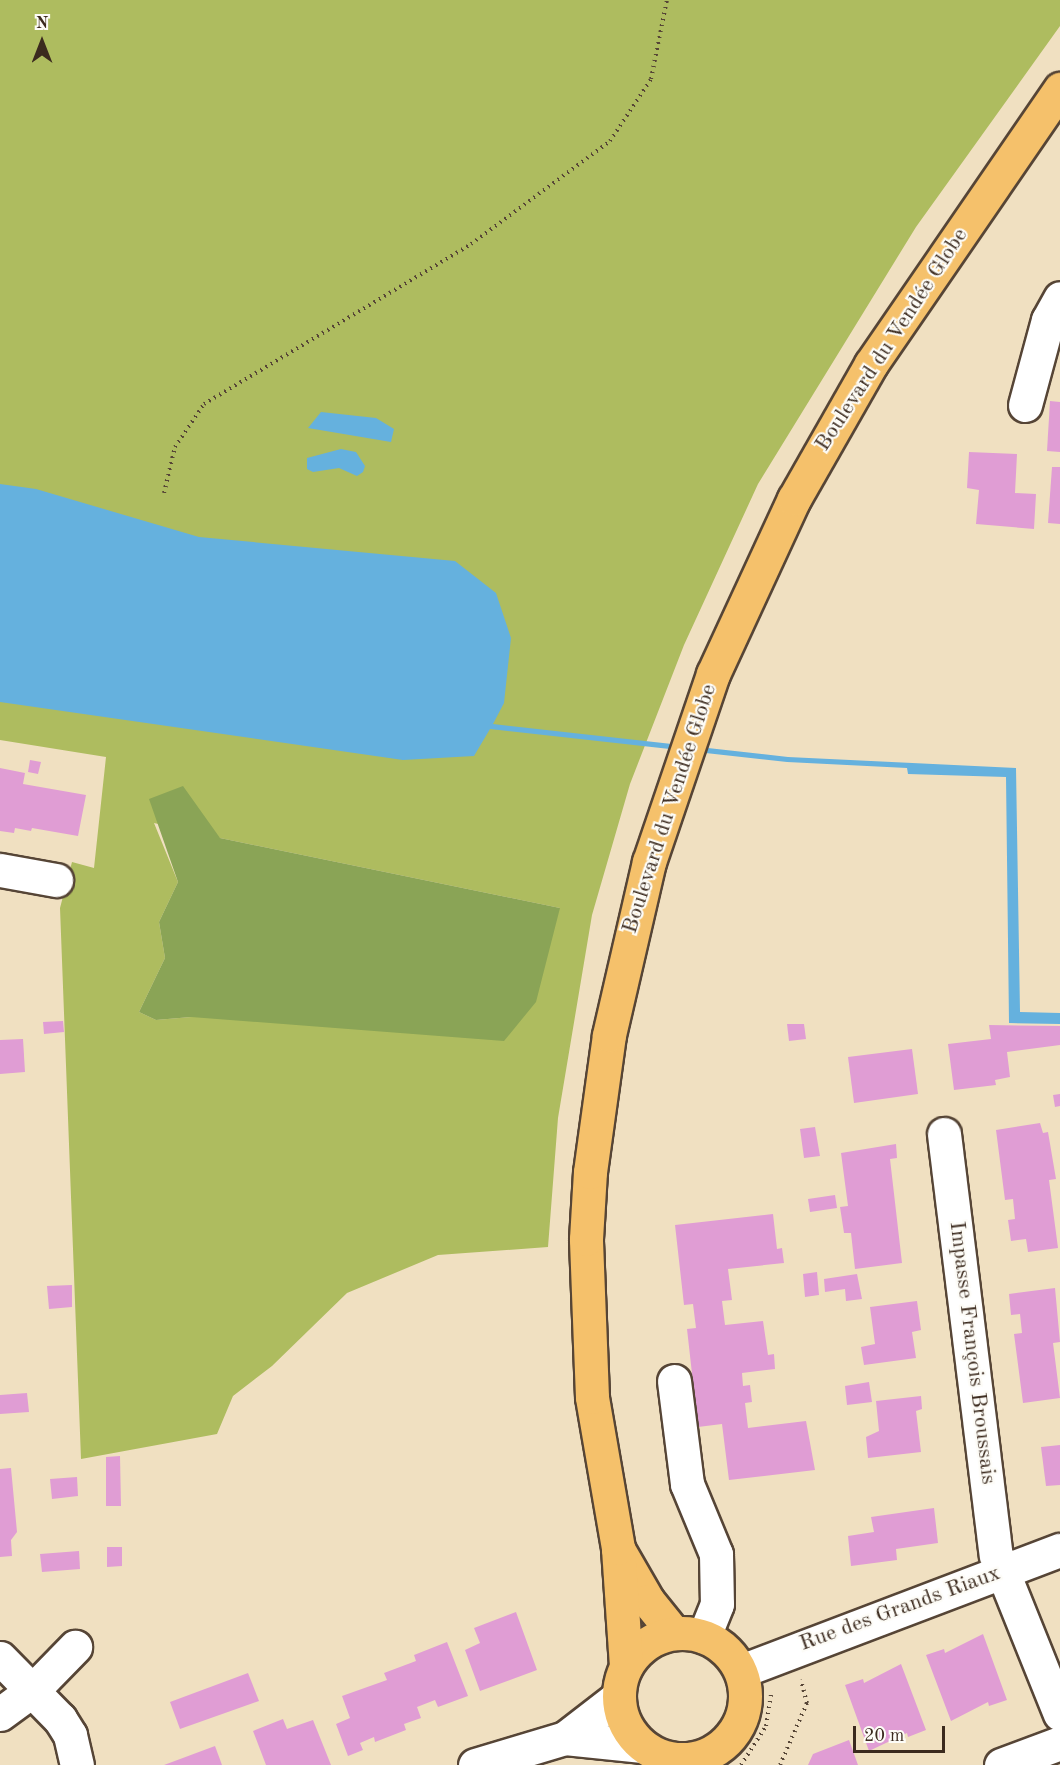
<!DOCTYPE html>
<html>
<head>
<meta charset="utf-8">
<style>
	body { margin:0 }
	#map { position:relative; width:1060px; height:1765px; overflow:hidden; background:#f0e0c1; font-family:"Old Standard TT",serif }
	div>[style] { position:absolute }
	.green>* { inset:0; background:#aebc5f }
	.forest>* { inset:0; background:#8aa456 }
	.water>* { inset:0; background:#65b1de }
	.building>* { inset:0; background:#e09dd4 }
	.path>* { height:4px; margin-top:-2px; transform-origin:0; background:repeating-linear-gradient(90deg,#564536 0 1.5px,transparent 0 6px) }
	.roads { filter:drop-shadow(2px 0 #564536) drop-shadow(-2px 0 #564536) drop-shadow(0 2px #564536) drop-shadow(0 -2px #564536) }
	.minor>* { height:33px; margin:-16.5px; padding:0 16.5px; transform-origin:16.5px; border-radius:16.5px; background:#fff }
	.major>* { height:33px; margin:-16.5px; padding:0 16.5px; transform-origin:16.5px; border-radius:16.5px; background:#f5c16b }
	.major>.ring { margin:-16.5px; padding:0; box-sizing:content-box; background:none; border:33px solid #f5c16b; border-radius:50% }
	span { translate:-50% -50%; white-space:nowrap; text-align:center; line-height:1.15; -webkit-text-stroke:4.5px #fdfcf7; paint-order:stroke }
	.street-label { font-size:22px; color:#3b2a1e }
	.north { position:absolute; left:12px; top:12px; width:60px; height:60px; -webkit-text-stroke:4px #fdfcf7; paint-order:stroke; rotate:0deg; font-size:16px; font-weight:700; line-height:24px; text-align:center; color:#3b2a1e }
	.north::after { content:''; display:block; margin:auto; width:21px; height:27px; background:#3b2a1e; clip-path:polygon(50% 0,100% 100%,50% 72%,0 100%) }
	.scale { position:absolute; left:853px; top:1726px; width:92px; height:27px; box-sizing:border-box; border:3px solid #3b2a1e; border-top:0; padding-left:8px; font-size:18px; line-height:21px; white-space:nowrap; color:#3b2a1e; -webkit-text-stroke:4px #fdfcf7; paint-order:stroke }
</style>
</head>
<body>
<div id="map">
	<div class="green">
		<i style="clip-path:polygon(evenodd,0 0,1060px 0,1060px 26px,916px 227px,758px 484px,684px 645px,630px 784px,592px 915px,558px 1118px,548px 1247px,438px 1255px,347px 1293px,272px 1366px,233px 1396px,217px 1434px,81px 1459px,60px 908px,72px 862px,94px 868px,106px 757px,0 740px,0 0,154px 823px,220px 838px,560px 908px,191px 1017px,156px 1020px,139px 1012px,165px 958px,159px 922px,178px 882px,154px 823px)"></i>
	</div>
	<div class="forest">
		<i style="clip-path:polygon(183px 786px,220px 838px,560px 908px,536px 1002px,504px 1041px,191px 1017px,156px 1020px,139px 1012px,165px 958px,159px 922px,178px 882px,149px 799px)"></i>
	</div>
	<div class="water">
		<i style="clip-path:polygon(321px 412px,376px 418px,394px 429px,391px 442px,308px 428px)"></i>
		<i style="clip-path:polygon(341px 449px,356px 452px,365px 466px,363px 472px,357px 476px,339px 468px,313px 472px,307px 469px,307px 458px)"></i>
		<i style="clip-path:polygon(0 484px,36px 489px,199px 537px,455px 561px,496px 593px,511px 638px,504px 703px,493px 724px,788px 757px,1016px 768px,1020px 1012px,1060px 1013px,1060px 1024px,1009px 1023px,1006px 777px,908px 774px,907px 768px,787px 762px,490px 729px,474px 756px,403px 760px,0 702px)"></i>
	</div>
	<div class="building">
		<i style="clip-path:polygon(1050px 401px,1060px 402px,1060px 452px,1047px 451px)"></i>
		<i style="clip-path:polygon(969px 452px,1017px 454px,1015px 493px,1036px 494px,1034px 529px,976px 524px,979px 490px,967px 488px)"></i>
		<i style="clip-path:polygon(1052px 467px,1060px 467px,1060px 524px,1048px 523px)"></i>
		<i style="clip-path:polygon(30px 760px,41px 762px,38px 774px,28px 772px)"></i>
		<i style="clip-path:polygon(0 768px,25px 773px,23px 784px,86px 795px,78px 836px,32px 828px,31px 831px,15px 828px,14px 833px,0 831px)"></i>
		<i style="clip-path:polygon(63px 1021px,64px 1032px,44px 1034px,43px 1022px)"></i>
		<i style="clip-path:polygon(787px 1024px,804px 1024px,806px 1039px,789px 1041px)"></i>
		<i style="clip-path:polygon(989px 1025px,1060px 1026px,1060px 1045px,1007px 1052px,1010px 1077px,995px 1080px,996px 1085px,954px 1090px,948px 1044px,991px 1039px)"></i>
		<i style="clip-path:polygon(23px 1039px,25px 1072px,0 1074px,0 1040px)"></i>
		<i style="clip-path:polygon(912px 1049px,918px 1094px,854px 1103px,848px 1057px)"></i>
		<i style="clip-path:polygon(1060px 1094px,1060px 1106px,1055px 1107px,1053px 1095px)"></i>
		<i style="clip-path:polygon(1040px 1123px,1043px 1133px,1048px 1132px,1056px 1179px,1049px 1180px,1058px 1248px,1028px 1252px,1026px 1239px,1011px 1241px,1008px 1220px,1015px 1219px,1013px 1199px,1005px 1200px,996px 1130px)"></i>
		<i style="clip-path:polygon(815px 1127px,820px 1156px,804px 1158px,800px 1129px)"></i>
		<i style="clip-path:polygon(896px 1144px,897px 1158px,890px 1159px,902px 1263px,855px 1269px,851px 1233px,844px 1233px,840px 1207px,848px 1206px,841px 1153px)"></i>
		<i style="clip-path:polygon(835px 1195px,837px 1208px,810px 1212px,808px 1199px)"></i>
		<i style="clip-path:polygon(773px 1214px,777px 1249px,782px 1248px,784px 1263px,728px 1269px,732px 1300px,722px 1301px,725px 1325px,763px 1321px,768px 1355px,774px 1354px,775px 1369px,742px 1373px,743px 1386px,750px 1385px,752px 1402px,745px 1403px,748px 1428px,806px 1421px,815px 1470px,729px 1480px,722px 1424px,698px 1427px,687px 1329px,696px 1328px,693px 1304px,684px 1305px,675px 1225px)"></i>
		<i style="clip-path:polygon(817px 1272px,819px 1295px,805px 1297px,803px 1274px)"></i>
		<i style="clip-path:polygon(857px 1274px,862px 1299px,846px 1301px,845px 1289px,825px 1292px,824px 1279px)"></i>
		<i style="clip-path:polygon(72px 1285px,72px 1307px,49px 1309px,47px 1286px)"></i>
		<i style="clip-path:polygon(1055px 1288px,1060px 1342px,1053px 1343px,1060px 1398px,1023px 1403px,1014px 1334px,1022px 1333px,1020px 1314px,1011px 1315px,1009px 1294px)"></i>
		<i style="clip-path:polygon(917px 1301px,921px 1330px,912px 1332px,916px 1358px,864px 1365px,861px 1347px,875px 1344px,870px 1307px)"></i>
		<i style="clip-path:polygon(869px 1382px,872px 1402px,847px 1405px,845px 1386px)"></i>
		<i style="clip-path:polygon(27px 1393px,29px 1412px,0 1414px,0 1395px)"></i>
		<i style="clip-path:polygon(921px 1396px,922px 1409px,916px 1411px,921px 1452px,868px 1458px,866px 1437px,879px 1431px,876px 1401px)"></i>
		<i style="clip-path:polygon(1060px 1445px,1060px 1485px,1046px 1486px,1041px 1447px)"></i>
		<i style="clip-path:polygon(120px 1456px,121px 1506px,106px 1506px,106px 1457px)"></i>
		<i style="clip-path:polygon(11px 1468px,17px 1532px,11px 1540px,12px 1556px,0 1557px,0 1469px)"></i>
		<i style="clip-path:polygon(77px 1477px,78px 1496px,52px 1499px,50px 1479px)"></i>
		<i style="clip-path:polygon(934px 1508px,938px 1543px,896px 1549px,897px 1560px,851px 1566px,848px 1536px,874px 1532px,871px 1517px)"></i>
		<i style="clip-path:polygon(107px 1547px,122px 1547px,122px 1566px,107px 1567px)"></i>
		<i style="clip-path:polygon(79px 1551px,80px 1569px,42px 1572px,40px 1554px)"></i>
		<i style="clip-path:polygon(516px 1612px,537px 1670px,480px 1691px,465px 1650px,480px 1643px,474px 1628px)"></i>
		<i style="clip-path:polygon(983px 1634px,1007px 1700px,989px 1706px,988px 1702px,951px 1721px,926px 1655px,944px 1649px,945px 1653px)"></i>
		<i style="clip-path:polygon(447px 1642px,468px 1696px,438px 1707px,435px 1700px,417px 1707px,421px 1718px,404px 1724px,406px 1730px,375px 1742px,374px 1737px,360px 1743px,363px 1750px,348px 1756px,336px 1724px,350px 1718px,342px 1696px,387px 1680px,384px 1673px,416px 1661px,414px 1655px)"></i>
		<i style="clip-path:polygon(901px 1664px,926px 1730px,908px 1737px,907px 1733px,869px 1751px,845px 1685px,863px 1679px,864px 1683px)"></i>
		<i style="clip-path:polygon(248px 1673px,259px 1701px,180px 1729px,170px 1702px)"></i>
		<i style="clip-path:polygon(283px 1719px,287px 1729px,313px 1720px,331px 1765px,266px 1765px,253px 1731px)"></i>
		<i style="clip-path:polygon(849px 1740px,858px 1765px,808px 1765px,813px 1754px)"></i>
		<i style="clip-path:polygon(215px 1746px,222px 1765px,164px 1765px)"></i>
	</div>
	<div class="path">
		<i style="left:164px;top:493px;width:47px;rotate:-76.6deg"></i>
		<i style="left:175px;top:447px;width:52px;rotate:-56deg"></i>
		<i style="left:204px;top:404px;width:311px;rotate:-30.9deg"></i>
		<i style="left:471px;top:244px;width:173px;rotate:-36.5deg"></i>
		<i style="left:610px;top:141px;width:74px;rotate:-56.5deg"></i>
		<i style="left:651px;top:79px;width:81px;rotate:-78.6deg"></i>
		<i style="left:741px;top:1765px;width:46px;rotate:-57.3deg"></i>
		<i style="left:766px;top:1726px;width:33px;rotate:-81deg"></i>
		<i style="left:780px;top:1765px;width:68px;rotate:-66.5deg"></i>
		<i style="left:807px;top:1703px;width:24px;rotate:-105deg"></i>
	</div>
	<div class="roads">
		<div class="minor">
			<i style="left:1025px;top:405px;width:88px;rotate:-74.9deg"></i>
			<i style="left:1048px;top:320px;width:25px;rotate:-61deg"></i>
			<i style="left:0;top:870px;width:57px;rotate:10.1deg"></i>
			<i style="left:944px;top:1134px;width:424px;rotate:83deg"></i>
			<i style="left:996px;top:1555px;width:171px;rotate:68.1deg"></i>
			<i style="left:674px;top:1381px;width:104px;rotate:82.8deg"></i>
			<i style="left:687px;top:1484px;width:76px;rotate:67.5deg"></i>
			<i style="left:716px;top:1554px;width:50px;rotate:88.9deg"></i>
			<i style="left:717px;top:1604px;width:35px;rotate:112deg"></i>
			<i style="left:0;top:1658px;width:86px;rotate:45.5deg"></i>
			<i style="left:60px;top:1719px;width:19px;rotate:58deg"></i>
			<i style="left:70px;top:1735px;width:31px;rotate:77deg"></i>
			<i style="left:741px;top:1671px;width:341px;rotate:-20.8deg"></i>
			<i style="left:0;top:1714px;width:42px;rotate:-36.3deg"></i>
			<i style="left:34px;top:1689px;width:59px;rotate:-45.7deg"></i>
			<i style="left:565px;top:1738px;width:78px;rotate:5.9deg"></i>
			<i style="left:475px;top:1765px;width:94px;rotate:-16.7deg"></i>
			<i style="left:565px;top:1738px;width:67px;rotate:-37.7deg"></i>
			<i style="left:1001px;top:1765px;width:63px;rotate:-20.4deg"></i>
		</div>
		<div class="major">
			<i style="left:618px;top:1549px;width:60px;rotate:60deg"></i>
			<i style="left:648px;top:1601px;width:40px;rotate:51deg"></i>
			<i class="ring" style="left:619px;top:1633px;width:93px;height:93px"></i>
			<i style="left:626px;top:1666px;width:118px;rotate:-93.9deg"></i>
			<i style="left:618px;top:1548px;width:153px;rotate:-99.8deg"></i>
			<i style="left:592px;top:1397px;width:158px;rotate:-92.2deg"></i>
			<i style="left:586px;top:1239px;width:67px;rotate:-86.6deg"></i>
			<i style="left:590px;top:1172px;width:138px;rotate:-82.1deg"></i>
			<i style="left:609px;top:1035px;width:178px;rotate:-77deg"></i>
			<i style="left:649px;top:862px;width:199px;rotate:-71.2deg"></i>
			<i style="left:713px;top:674px;width:193px;rotate:-65.2deg"></i>
			<i style="left:794px;top:499px;width:155px;rotate:-60.3deg"></i>
			<i style="left:871px;top:364px;width:334px;rotate:-55.5deg"></i>
		</div>
	</div>
	<div class="street-label">
		<span style="left:892px;top:340px;rotate:-57deg">Boulevard du Vendée Globe</span>
		<span style="left:670px;top:809px;rotate:-72deg">Boulevard du Vendée Globe</span>
		<span style="left:972px;top:1353px;rotate:83deg">Impasse François Broussais</span>
		<span style="left:900px;top:1609px;rotate:-20deg">Rue des Grands Riaux</span>
	</div>
	<div class="north">N</div>
	<div class="scale">20 m</div>
</div>
</body>
</html>
